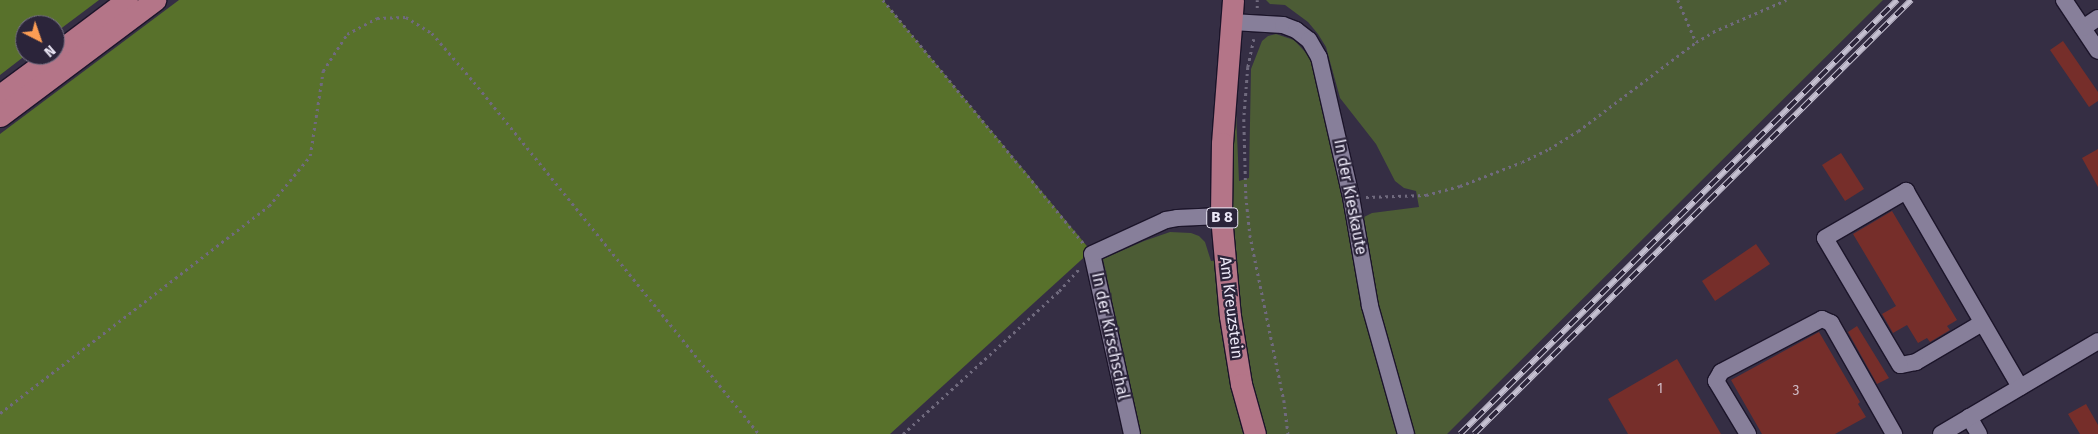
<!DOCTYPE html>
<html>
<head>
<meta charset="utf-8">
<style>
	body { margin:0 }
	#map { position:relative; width:2098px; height:434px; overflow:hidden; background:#352e44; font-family:"Fira Sans",sans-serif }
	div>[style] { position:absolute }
	.green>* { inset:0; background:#4c5c35 }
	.forest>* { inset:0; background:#58712b }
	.building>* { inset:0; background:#762e2a }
	.path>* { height:2.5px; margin-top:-1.25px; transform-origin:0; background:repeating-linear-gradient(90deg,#706a7e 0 2.5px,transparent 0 6.5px) }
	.roads { filter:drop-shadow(1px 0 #1c152a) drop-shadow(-1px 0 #1c152a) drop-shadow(0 1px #1c152a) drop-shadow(0 -1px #1c152a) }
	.minor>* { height:16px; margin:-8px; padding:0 8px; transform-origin:8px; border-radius:8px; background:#877f9a }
	.major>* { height:21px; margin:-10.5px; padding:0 10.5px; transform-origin:10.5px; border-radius:10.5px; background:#b47588 }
	.rail>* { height:5.5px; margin-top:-2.75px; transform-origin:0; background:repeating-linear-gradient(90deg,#2b243a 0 11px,#c5c0d1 0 22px); box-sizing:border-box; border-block:1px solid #c5c0d1 }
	span { translate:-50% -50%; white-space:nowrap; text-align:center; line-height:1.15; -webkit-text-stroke:4.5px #2b243a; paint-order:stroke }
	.number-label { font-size:14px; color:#cebac4 }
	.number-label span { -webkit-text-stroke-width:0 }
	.shield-label span { padding:1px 4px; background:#2b243a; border:1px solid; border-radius:4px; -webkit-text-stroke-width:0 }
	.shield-label { font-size:15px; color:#ece8f7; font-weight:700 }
	.street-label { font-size:16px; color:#ece8f7 }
	.north { position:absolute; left:15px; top:15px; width:50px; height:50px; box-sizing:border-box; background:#2b243a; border:1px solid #787286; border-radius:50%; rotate:139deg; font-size:14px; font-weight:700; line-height:20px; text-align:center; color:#ece8f7 }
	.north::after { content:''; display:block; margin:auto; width:18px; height:22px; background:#fd9d54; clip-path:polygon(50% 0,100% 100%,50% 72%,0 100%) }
</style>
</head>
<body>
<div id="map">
	<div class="green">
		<i style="clip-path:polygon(1266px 0,1883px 0,1447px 434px,1141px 434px,1103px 259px,1144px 241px,1170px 232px,1191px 233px,1199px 236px,1205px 242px,1211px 261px,1234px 258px,1231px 183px,1232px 119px,1238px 70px,1240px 68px,1236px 112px,1239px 181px,1249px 178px,1251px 69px,1262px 41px,1268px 36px,1276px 34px,1294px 40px,1309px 56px,1315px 73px,1348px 225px,1372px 213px,1419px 207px,1416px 191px,1404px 188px,1395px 181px,1376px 144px,1340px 98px,1326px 47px,1318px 34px,1308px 22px,1285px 5px,1270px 4px)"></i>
	</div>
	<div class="forest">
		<i style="clip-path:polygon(0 0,99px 0,55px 33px,55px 25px,25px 25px,26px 55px,0 75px)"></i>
		<i style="clip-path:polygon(179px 0,883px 0,1091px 251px,890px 434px,0 434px,0 134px)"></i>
	</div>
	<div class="building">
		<i style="clip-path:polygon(2063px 41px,2098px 92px,2098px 101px,2089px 107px,2050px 50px)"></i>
		<i style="clip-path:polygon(2098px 149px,2098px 187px,2082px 158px)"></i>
		<i style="clip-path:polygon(1841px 153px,1864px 189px,1845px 201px,1822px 165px)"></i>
		<i style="clip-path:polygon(1892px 211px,1957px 320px,1947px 326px,1950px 330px,1930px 342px,1927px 338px,1918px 343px,1907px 325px,1893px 333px,1882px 314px,1896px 306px,1853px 234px)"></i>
		<i style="clip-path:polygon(1756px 244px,1770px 264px,1715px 301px,1702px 281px)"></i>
		<i style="clip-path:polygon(1857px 326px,1889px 378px,1877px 384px,1848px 332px)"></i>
		<i style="clip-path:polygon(1819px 332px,1860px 402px,1858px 404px,1866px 417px,1835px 434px,1762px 434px,1731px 380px)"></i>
		<i style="clip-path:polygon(1677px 359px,1721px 434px,1628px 434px,1608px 399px)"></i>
		<i style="clip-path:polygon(2086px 404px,2098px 425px,2098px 434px,2080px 434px,2068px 414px)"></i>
	</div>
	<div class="path">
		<i style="left:883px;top:0;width:315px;rotate:50.5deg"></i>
		<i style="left:1678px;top:0;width:46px;rotate:66.8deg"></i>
		<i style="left:1257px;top:8px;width:8px;rotate:-90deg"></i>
		<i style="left:1254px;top:39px;width:29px;rotate:102deg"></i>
		<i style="left:1248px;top:67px;width:52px;rotate:94.4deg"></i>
		<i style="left:1244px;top:119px;width:77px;rotate:88.5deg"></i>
		<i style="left:1246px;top:196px;width:39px;rotate:84deg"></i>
		<i style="left:1250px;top:235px;width:168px;rotate:78.4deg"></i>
		<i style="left:1284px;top:400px;width:34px;rotate:83deg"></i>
		<i style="left:1366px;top:197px;width:60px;rotate:-1.9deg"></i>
		<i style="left:1426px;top:195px;width:35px;rotate:-15deg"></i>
		<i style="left:1460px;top:186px;width:66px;rotate:-21.2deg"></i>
		<i style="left:1522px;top:162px;width:30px;rotate:-26deg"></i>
		<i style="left:1549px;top:149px;width:34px;rotate:-32deg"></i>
		<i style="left:1578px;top:131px;width:148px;rotate:-37deg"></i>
		<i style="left:1696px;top:42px;width:20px;rotate:-30deg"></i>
		<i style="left:1713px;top:32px;width:80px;rotate:-23.7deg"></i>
		<i style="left:0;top:413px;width:339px;rotate:-37.6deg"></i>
		<i style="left:269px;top:206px;width:65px;rotate:-50.6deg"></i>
		<i style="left:310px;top:156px;width:86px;rotate:-81.3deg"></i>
		<i style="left:323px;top:71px;width:44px;rotate:-57deg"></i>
		<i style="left:347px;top:34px;width:34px;rotate:-28deg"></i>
		<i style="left:377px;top:18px;width:29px;rotate:-2deg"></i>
		<i style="left:406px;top:17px;width:31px;rotate:32deg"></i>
		<i style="left:432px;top:33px;width:65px;rotate:49.4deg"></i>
		<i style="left:474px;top:82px;width:453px;rotate:51deg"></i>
		<i style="left:903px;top:434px;width:212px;rotate:-42.5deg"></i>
		<i style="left:1059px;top:291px;width:31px;rotate:-48deg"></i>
	</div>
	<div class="roads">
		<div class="minor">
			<i style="left:2064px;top:0;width:61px;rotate:56.3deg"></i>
			<i style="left:1232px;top:22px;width:51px;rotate:3.4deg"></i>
			<i style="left:1283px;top:25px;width:14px;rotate:21deg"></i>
			<i style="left:1296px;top:30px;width:16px;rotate:38deg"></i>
			<i style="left:1309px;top:40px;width:20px;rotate:60deg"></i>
			<i style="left:1319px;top:57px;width:144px;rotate:77.1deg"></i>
			<i style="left:1351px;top:197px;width:111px;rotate:80.1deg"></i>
			<i style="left:1370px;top:306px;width:133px;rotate:74.3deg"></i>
			<i style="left:2083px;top:28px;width:18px;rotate:-34deg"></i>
			<i style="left:1982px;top:323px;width:77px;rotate:149.4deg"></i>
			<i style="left:1916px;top:362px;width:16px;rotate:169deg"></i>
			<i style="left:1900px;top:365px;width:147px;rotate:-120.6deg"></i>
			<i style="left:1825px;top:238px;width:94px;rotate:-30.1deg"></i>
			<i style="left:1906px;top:191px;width:227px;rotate:59.8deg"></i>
			<i style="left:1969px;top:417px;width:20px;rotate:60deg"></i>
			<i style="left:1132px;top:434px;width:184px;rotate:-102.5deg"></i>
			<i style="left:1092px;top:254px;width:81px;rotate:-24.7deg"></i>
			<i style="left:1166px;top:220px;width:11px;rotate:-10deg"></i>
			<i style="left:1177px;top:218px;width:44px;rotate:-2.6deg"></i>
			<i style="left:1748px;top:434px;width:62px;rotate:-121.1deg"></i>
			<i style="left:1716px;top:381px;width:10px;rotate:-61deg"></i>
			<i style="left:1721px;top:372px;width:114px;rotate:-27.7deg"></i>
			<i style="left:1822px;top:319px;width:10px;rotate:24deg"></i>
			<i style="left:1831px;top:323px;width:128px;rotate:60.4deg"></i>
			<i style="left:1941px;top:434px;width:182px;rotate:-30.6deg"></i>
		</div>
		<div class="major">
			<i style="left:1233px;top:0;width:143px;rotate:94.4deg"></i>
			<i style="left:1222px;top:143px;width:73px;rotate:90.8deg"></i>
			<i style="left:1221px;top:216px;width:100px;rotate:84.9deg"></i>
			<i style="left:1230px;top:316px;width:69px;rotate:80.8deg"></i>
			<i style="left:1241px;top:384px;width:52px;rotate:74.4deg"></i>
			<i style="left:55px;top:54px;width:90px;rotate:-36.9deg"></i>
			<i style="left:0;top:95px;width:67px;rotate:-36.5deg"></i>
			<i style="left:0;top:116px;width:194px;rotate:-36.8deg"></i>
		</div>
	</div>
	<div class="rail">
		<i style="left:1460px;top:434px;width:616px;rotate:-44.8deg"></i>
		<i style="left:1474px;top:434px;width:616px;rotate:-44.8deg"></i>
	</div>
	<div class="number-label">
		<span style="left:1660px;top:389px">1</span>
		<span style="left:1796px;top:391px">3</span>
	</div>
	<div class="shield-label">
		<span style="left:1222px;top:218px">B 8</span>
	</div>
	<div class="street-label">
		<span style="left:1350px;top:197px;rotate:79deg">In der Kieskaute</span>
		<span style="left:1231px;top:308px;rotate:83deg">Am Kreuzstein</span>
		<span style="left:1110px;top:336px;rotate:78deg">In der Kirschschal</span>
	</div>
	<div class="north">N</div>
</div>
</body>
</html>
